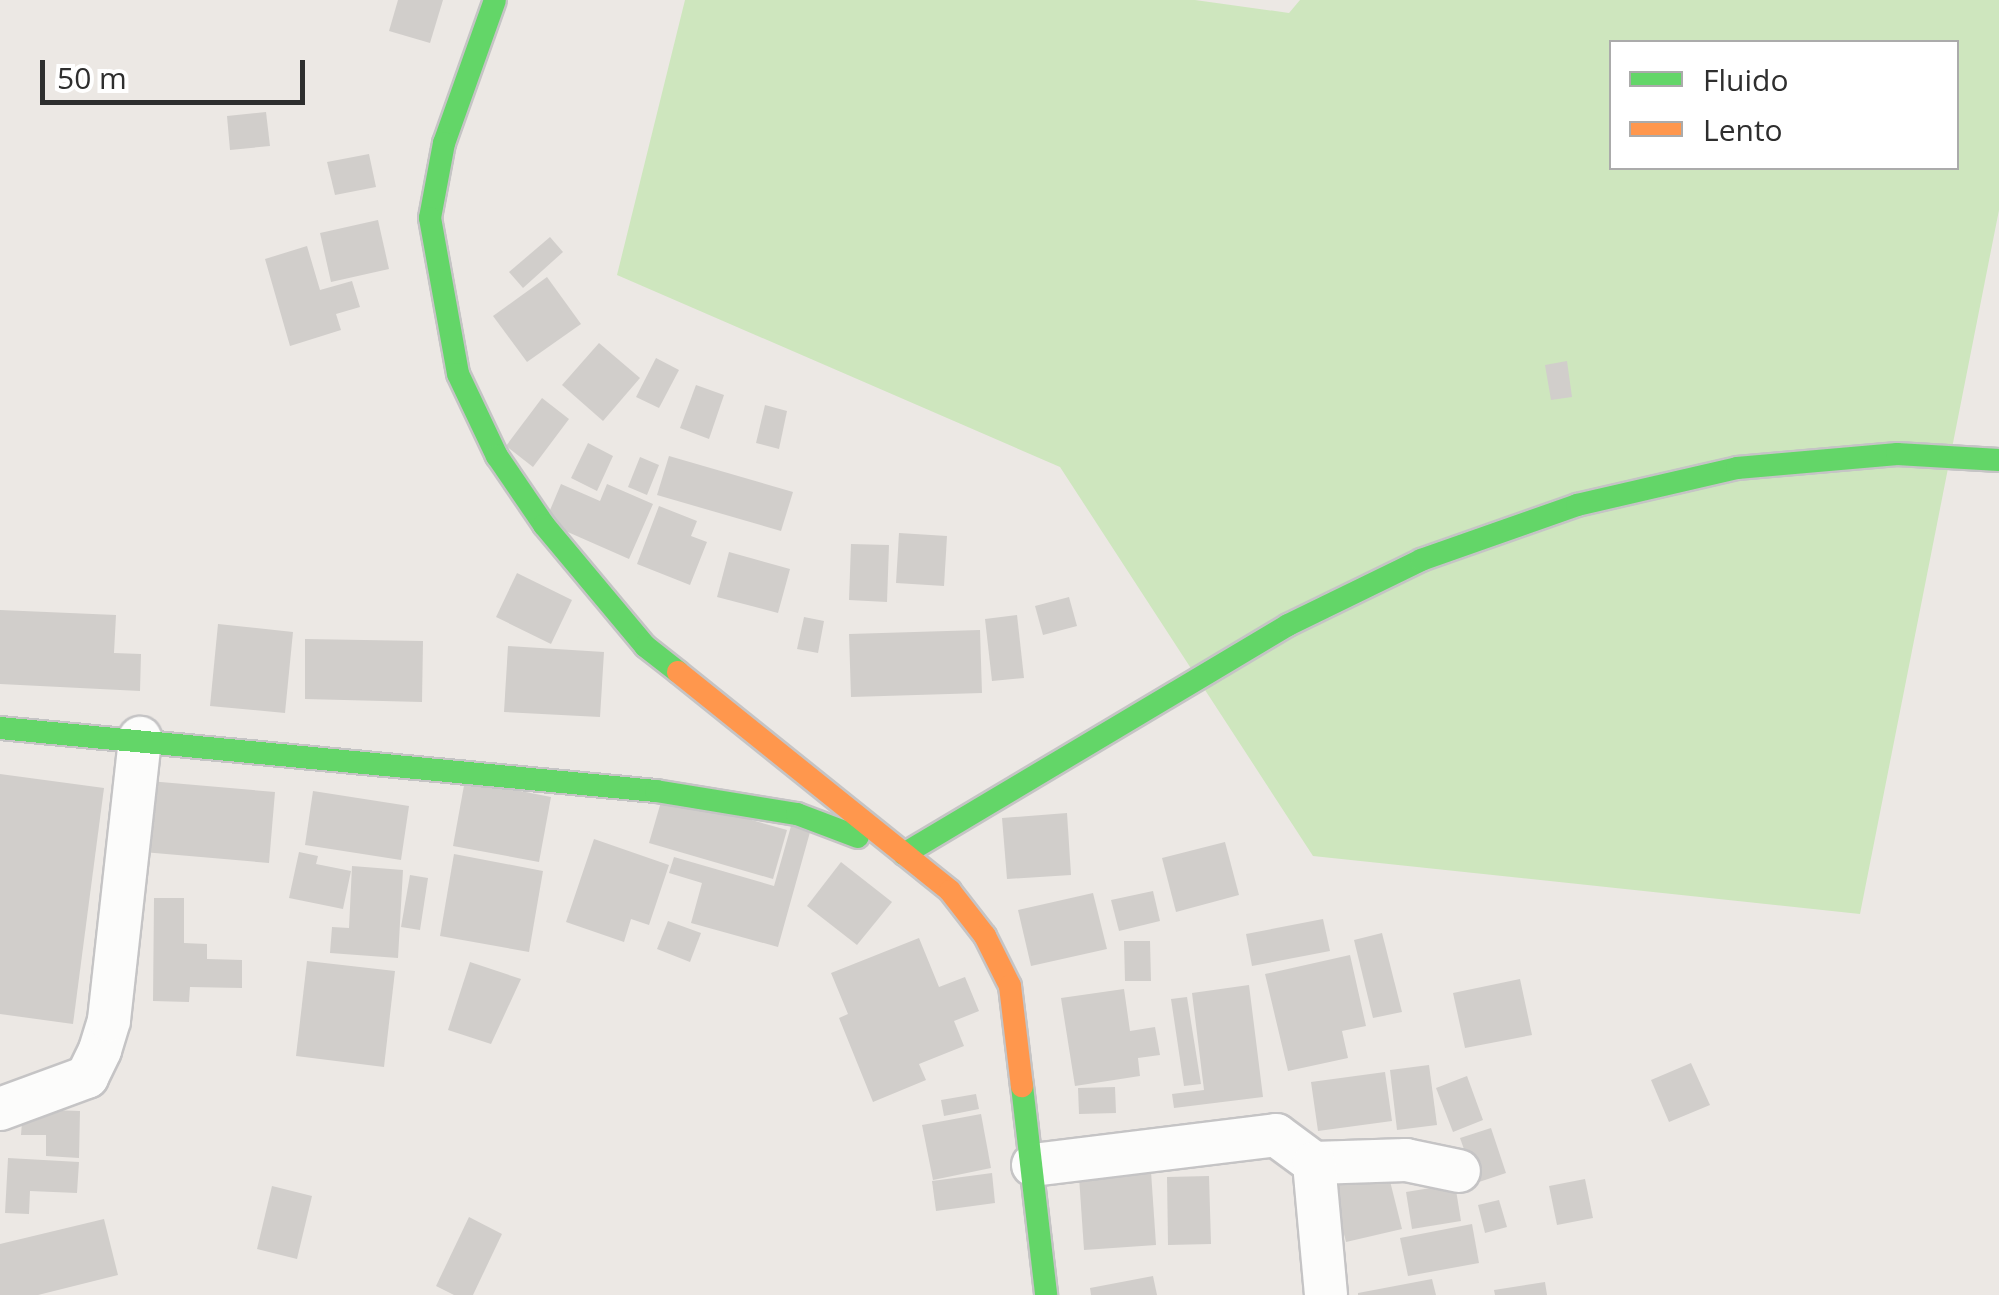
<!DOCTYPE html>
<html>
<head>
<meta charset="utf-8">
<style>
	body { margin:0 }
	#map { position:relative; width:1999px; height:1295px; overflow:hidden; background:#ece8e4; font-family:"Open Sans",sans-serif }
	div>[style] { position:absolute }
	.green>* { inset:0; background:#cee6be }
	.building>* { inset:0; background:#d1cecb }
	.roads { filter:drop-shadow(2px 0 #c5c4c5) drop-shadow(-2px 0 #c5c4c5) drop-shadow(0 2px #c5c4c5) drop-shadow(0 -2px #c5c4c5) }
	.street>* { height:42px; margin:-21px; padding:0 21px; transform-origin:21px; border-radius:21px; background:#fcfcfb }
	.fast>* { height:22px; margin:-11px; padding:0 11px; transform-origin:11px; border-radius:11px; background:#63d668 }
	.slow>* { height:22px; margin:-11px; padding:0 11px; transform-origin:11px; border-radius:11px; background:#ff974d }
	span { translate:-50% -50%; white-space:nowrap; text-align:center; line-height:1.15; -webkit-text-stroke:9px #fff; paint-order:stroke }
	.legend { position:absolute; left:1609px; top:40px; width:350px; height:130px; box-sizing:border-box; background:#fff; border:2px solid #ababab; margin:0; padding:12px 18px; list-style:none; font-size:30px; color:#2e2e2e }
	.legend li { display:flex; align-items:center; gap:20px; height:50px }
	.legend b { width:50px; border:2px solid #ababab }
	.scale { position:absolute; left:40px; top:60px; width:265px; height:45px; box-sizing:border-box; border:5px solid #2e2e2e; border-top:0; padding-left:12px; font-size:30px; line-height:35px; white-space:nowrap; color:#2e2e2e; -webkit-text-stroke:8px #fff; paint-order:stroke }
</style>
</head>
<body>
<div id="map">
	<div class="green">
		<i style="clip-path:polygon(evenodd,685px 0,1195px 0,1289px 13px,1300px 0,1999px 0,1999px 210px,1860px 914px,1313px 856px,1060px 467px,617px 275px,685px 0,1612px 42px,1956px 42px,1956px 168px,1612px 168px,1612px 42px)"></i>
	</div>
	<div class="building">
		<i style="clip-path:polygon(398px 0,443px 0,430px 43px,389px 31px)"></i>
		<i style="clip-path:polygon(266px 112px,270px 146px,230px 150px,227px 116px)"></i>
		<i style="clip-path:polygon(369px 154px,376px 187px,335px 195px,327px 162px)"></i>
		<i style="clip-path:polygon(378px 220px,389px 269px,331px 282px,320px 233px)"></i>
		<i style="clip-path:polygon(550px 237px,563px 252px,523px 288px,509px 272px)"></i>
		<i style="clip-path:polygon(307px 246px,320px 290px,352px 281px,360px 307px,336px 314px,341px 330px,290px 346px,265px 259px)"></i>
		<i style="clip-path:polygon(547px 277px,581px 324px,527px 362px,493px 316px)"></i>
		<i style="clip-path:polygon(599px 343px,640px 378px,603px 421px,562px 385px)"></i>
		<i style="clip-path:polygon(656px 358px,679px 370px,659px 408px,636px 397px)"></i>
		<i style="clip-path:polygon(1567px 361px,1572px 397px,1551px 400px,1545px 365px)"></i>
		<i style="clip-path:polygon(696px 385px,724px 395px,709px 439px,680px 428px)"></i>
		<i style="clip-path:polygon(542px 398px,569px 419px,533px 467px,506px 446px)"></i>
		<i style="clip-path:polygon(765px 405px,787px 411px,779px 449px,756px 443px)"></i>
		<i style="clip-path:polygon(588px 443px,613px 456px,597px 491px,571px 478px)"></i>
		<i style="clip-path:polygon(669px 456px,793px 492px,781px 531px,657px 495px)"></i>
		<i style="clip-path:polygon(640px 457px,659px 465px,647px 495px,628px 487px)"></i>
		<i style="clip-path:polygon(561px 484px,600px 501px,607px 484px,653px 504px,629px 559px,545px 522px)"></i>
		<i style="clip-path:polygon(659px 506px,697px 521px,691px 536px,707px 542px,690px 585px,637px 564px)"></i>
		<i style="clip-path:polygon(899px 533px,947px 536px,944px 586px,896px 583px)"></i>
		<i style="clip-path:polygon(851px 544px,889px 545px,887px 602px,849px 600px)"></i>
		<i style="clip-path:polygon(729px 552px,790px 569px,778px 613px,717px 597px)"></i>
		<i style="clip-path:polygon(517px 573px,572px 600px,551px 644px,496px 617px)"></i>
		<i style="clip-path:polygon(1069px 597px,1077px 626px,1043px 635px,1035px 606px)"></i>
		<i style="clip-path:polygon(0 610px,116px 615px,114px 653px,141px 654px,140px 691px,0 684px)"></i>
		<i style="clip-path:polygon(1017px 615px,1024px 678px,992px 681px,985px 619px)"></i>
		<i style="clip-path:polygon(804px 617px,824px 621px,818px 653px,797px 649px)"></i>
		<i style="clip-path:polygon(218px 624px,293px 632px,285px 713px,210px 706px)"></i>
		<i style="clip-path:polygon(980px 630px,982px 693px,851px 697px,849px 634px)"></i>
		<i style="clip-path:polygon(305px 639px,423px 641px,422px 702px,305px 699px)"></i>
		<i style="clip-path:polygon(508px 646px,604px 652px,600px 717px,504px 712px)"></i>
		<i style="clip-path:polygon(0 774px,104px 788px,73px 1024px,0 1014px)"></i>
		<i style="clip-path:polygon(465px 780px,551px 797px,539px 862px,453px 846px)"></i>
		<i style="clip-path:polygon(149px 781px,275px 792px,269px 863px,143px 852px)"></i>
		<i style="clip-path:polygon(313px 791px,409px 806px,401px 860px,305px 845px)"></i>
		<i style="clip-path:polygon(663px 795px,787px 830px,773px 879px,649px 843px)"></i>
		<i style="clip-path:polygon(1067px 813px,1071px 875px,1007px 879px,1002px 818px)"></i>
		<i style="clip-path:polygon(793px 819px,812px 825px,778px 947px,691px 923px,702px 883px,669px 873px,674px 857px,774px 886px)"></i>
		<i style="clip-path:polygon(594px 839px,669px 865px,649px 925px,631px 919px,624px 942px,566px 922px)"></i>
		<i style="clip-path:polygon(1225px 842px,1239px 895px,1176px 912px,1162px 858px)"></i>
		<i style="clip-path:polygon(299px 852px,318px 856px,316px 864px,351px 871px,343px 909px,289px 898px)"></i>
		<i style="clip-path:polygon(454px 854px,543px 871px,529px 952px,440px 936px)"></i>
		<i style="clip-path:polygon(841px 862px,892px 902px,857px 945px,807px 906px)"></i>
		<i style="clip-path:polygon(352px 866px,403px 870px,398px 958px,330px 953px,332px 927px,349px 928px)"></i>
		<i style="clip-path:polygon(410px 875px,428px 878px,420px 930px,401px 927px)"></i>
		<i style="clip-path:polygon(1153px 891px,1160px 921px,1119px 931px,1111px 900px)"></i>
		<i style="clip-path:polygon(1093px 893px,1107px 949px,1031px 966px,1018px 910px)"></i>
		<i style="clip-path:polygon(154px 898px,184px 898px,184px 943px,207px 944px,207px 959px,242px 960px,242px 988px,190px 987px,189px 1002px,153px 1001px)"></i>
		<i style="clip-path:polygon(1323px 919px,1330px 951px,1252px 966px,1246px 934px)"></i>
		<i style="clip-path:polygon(668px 921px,701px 933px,690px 962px,657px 949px)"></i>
		<i style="clip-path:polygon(1382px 933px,1402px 1012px,1373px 1018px,1354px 940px)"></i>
		<i style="clip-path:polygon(919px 938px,939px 987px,965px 977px,979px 1011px,954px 1021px,964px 1046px,919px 1064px,926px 1080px,873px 1102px,839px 1018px,848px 1014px,831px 973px)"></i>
		<i style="clip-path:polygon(1124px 941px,1150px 941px,1151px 981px,1125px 981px)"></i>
		<i style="clip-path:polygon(1350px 955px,1366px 1026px,1342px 1031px,1348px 1058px,1288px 1071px,1265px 974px)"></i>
		<i style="clip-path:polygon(307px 961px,395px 971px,384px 1067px,296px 1056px)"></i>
		<i style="clip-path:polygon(470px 962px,521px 979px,491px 1044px,448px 1030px)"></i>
		<i style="clip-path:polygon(1520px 979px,1532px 1035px,1465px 1048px,1453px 993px)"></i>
		<i style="clip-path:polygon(1249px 985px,1263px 1097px,1174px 1108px,1172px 1094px,1204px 1090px,1192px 993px)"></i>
		<i style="clip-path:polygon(1124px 989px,1130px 1031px,1155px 1027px,1160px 1055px,1138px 1058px,1140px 1076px,1075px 1086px,1061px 998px)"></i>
		<i style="clip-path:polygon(1187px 997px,1201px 1084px,1184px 1086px,1171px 999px)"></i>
		<i style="clip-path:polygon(1691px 1063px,1710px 1105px,1669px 1122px,1651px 1080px)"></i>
		<i style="clip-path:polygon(1429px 1065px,1437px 1125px,1397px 1130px,1390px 1070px)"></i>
		<i style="clip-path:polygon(1385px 1072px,1392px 1121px,1318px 1131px,1311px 1082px)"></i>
		<i style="clip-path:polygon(1467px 1076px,1483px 1120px,1453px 1132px,1436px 1088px)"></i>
		<i style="clip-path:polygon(1115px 1087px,1116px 1113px,1079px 1114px,1078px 1088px)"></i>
		<i style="clip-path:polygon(976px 1094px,979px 1109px,944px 1116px,941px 1100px)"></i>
		<i style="clip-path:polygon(23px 1109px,80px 1111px,79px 1158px,46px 1156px,46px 1135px,21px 1135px)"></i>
		<i style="clip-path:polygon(981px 1114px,991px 1168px,933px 1180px,922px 1125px)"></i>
		<i style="clip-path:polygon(1491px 1128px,1506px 1173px,1476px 1183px,1460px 1138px)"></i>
		<i style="clip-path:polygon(1150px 1157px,1156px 1245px,1084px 1250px,1078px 1162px)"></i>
		<i style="clip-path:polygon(8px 1158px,79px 1162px,77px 1193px,30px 1191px,29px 1214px,5px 1213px)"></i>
		<i style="clip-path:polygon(992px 1173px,995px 1203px,936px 1211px,932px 1181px)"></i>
		<i style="clip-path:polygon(1388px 1173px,1402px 1229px,1346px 1242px,1332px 1187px)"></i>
		<i style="clip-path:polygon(1209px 1176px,1211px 1244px,1168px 1245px,1167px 1177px)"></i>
		<i style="clip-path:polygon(1585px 1179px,1593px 1218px,1557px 1225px,1549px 1186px)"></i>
		<i style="clip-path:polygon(1455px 1184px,1461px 1221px,1412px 1229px,1406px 1192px)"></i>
		<i style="clip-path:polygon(272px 1186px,312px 1196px,297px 1259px,257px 1249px)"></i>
		<i style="clip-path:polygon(1499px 1200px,1507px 1227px,1485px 1233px,1478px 1205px)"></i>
		<i style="clip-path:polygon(469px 1217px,502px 1234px,473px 1295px,454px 1295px,436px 1286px)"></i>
		<i style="clip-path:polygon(104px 1219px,118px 1275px,38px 1295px,0 1295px,0 1244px)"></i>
		<i style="clip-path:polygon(1472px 1224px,1479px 1263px,1408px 1276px,1400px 1238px)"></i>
		<i style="clip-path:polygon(1153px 1276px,1157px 1295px,1091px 1295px,1090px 1288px)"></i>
		<i style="clip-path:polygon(1432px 1279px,1436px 1295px,1358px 1295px,1358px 1293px)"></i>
		<i style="clip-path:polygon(1545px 1282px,1547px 1295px,1495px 1295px,1494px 1290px)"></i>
	</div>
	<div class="roads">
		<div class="street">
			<i style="left:0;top:1109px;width:93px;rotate:-20.2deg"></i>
			<i style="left:87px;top:1077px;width:30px;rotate:-64deg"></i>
			<i style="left:100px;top:1050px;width:31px;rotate:-73deg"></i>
			<i style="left:109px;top:1020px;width:284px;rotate:-83.7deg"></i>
			<i style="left:1314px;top:1163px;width:92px;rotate:-1.9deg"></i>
			<i style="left:1406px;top:1160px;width:54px;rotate:11.7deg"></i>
			<i style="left:1033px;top:1165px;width:245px;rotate:-7deg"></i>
			<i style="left:1276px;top:1135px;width:47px;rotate:36.4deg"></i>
			<i style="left:1314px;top:1163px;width:133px;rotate:84.8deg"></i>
		</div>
		<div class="fast">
			<i style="left:495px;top:0;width:152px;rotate:109.6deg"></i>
			<i style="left:444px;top:143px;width:76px;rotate:100.6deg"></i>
			<i style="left:430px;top:218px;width:158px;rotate:79.8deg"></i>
			<i style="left:458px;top:374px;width:91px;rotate:64.6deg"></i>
			<i style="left:497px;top:456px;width:83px;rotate:55.7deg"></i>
			<i style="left:544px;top:525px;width:158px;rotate:50.1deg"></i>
			<i style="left:645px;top:646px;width:42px;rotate:38.2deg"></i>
			<i style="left:0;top:728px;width:659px;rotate:5.49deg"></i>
			<i style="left:656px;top:791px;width:143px;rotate:9.3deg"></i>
			<i style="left:797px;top:814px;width:65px;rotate:20.7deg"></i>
			<i style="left:904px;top:854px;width:447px;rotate:-30.8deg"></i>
			<i style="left:1288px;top:625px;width:148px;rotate:-26deg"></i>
			<i style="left:1421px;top:560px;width:165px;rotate:-19.4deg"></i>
			<i style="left:1577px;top:505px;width:164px;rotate:-13deg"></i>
			<i style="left:1737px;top:468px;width:161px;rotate:-5deg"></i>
			<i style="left:1897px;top:454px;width:102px;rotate:3.4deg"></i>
			<i style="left:1022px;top:1086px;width:210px;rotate:83.4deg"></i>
		</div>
		<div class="slow">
			<i style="left:678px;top:672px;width:349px;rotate:38.8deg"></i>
			<i style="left:950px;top:891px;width:57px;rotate:52.1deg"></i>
			<i style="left:985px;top:936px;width:56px;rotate:63.4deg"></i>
			<i style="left:1010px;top:986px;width:101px;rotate:83.2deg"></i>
		</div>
	</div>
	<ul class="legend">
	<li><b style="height:12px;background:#63d668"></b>Fluido</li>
	<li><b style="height:12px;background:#ff974d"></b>Lento</li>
	</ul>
	<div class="scale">50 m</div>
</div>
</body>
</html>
